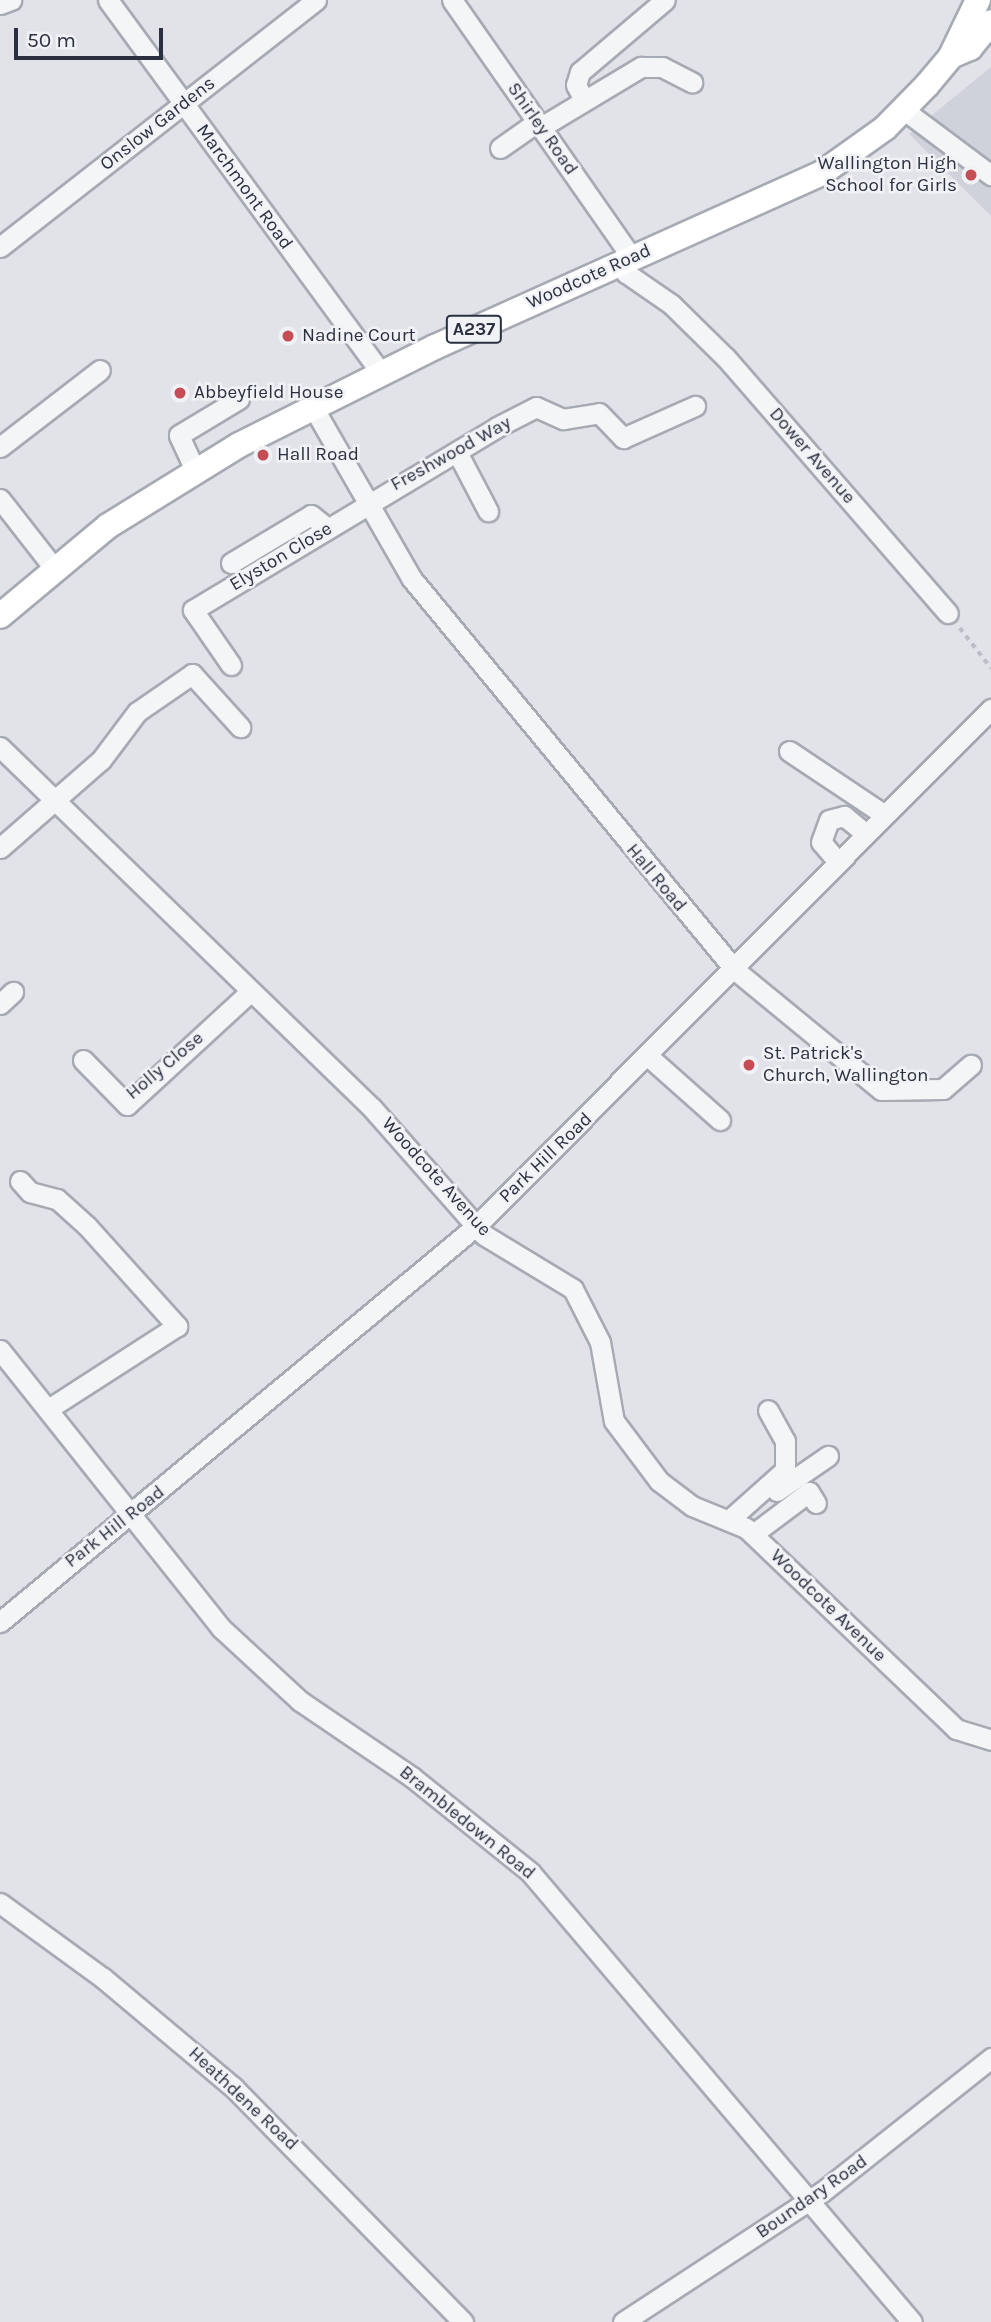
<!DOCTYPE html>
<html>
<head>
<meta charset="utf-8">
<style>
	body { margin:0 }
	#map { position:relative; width:991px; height:2322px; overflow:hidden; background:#e1e3e9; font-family:Karla,sans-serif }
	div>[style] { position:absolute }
	.built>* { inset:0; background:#cfd2db }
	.path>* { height:3.5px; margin-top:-1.75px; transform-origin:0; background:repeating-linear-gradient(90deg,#bbbec4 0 5px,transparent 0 10px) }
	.roads { filter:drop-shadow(2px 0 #a6aab3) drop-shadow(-2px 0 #a6aab3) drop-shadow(0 2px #a6aab3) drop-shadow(0 -2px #a6aab3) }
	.minor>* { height:19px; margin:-9.5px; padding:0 9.5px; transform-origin:9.5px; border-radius:9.5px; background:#f4f5f7 }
	.major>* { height:24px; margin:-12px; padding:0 12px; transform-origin:12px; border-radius:12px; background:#fff }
	.dots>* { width:19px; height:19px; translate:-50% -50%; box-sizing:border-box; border:4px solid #f1f2f6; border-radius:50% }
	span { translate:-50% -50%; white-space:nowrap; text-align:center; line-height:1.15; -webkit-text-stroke:5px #f1f2f6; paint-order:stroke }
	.shield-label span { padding:2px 5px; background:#f1f2f6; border:2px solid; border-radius:5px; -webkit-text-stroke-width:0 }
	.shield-label { font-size:18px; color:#2a3040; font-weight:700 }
	.street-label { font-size:19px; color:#2a3040 }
	.poi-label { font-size:19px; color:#2a3040 }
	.right { translate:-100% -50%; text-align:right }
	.left { translate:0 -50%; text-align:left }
	.scale { position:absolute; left:14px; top:28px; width:149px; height:32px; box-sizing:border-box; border:4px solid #2a3040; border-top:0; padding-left:9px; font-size:21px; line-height:24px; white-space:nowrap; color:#2a3040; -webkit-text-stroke:5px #f1f2f6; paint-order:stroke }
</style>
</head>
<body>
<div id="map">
	<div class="built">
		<i style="clip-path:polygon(991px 67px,991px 216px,909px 134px)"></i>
	</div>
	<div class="path">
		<i style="left:960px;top:628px;width:51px;rotate:52.2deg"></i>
	</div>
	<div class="roads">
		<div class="minor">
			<i style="left:108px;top:0;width:462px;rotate:53.8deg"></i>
			<i style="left:452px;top:0;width:302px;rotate:55.1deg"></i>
			<i style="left:625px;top:248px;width:25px;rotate:88deg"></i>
			<i style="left:626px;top:273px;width:55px;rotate:34.6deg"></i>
			<i style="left:671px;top:304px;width:77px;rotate:44.5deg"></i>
			<i style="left:726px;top:358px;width:338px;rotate:49deg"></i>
			<i style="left:0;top:4px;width:12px;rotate:-20deg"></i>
			<i style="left:583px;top:98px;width:15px;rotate:-118deg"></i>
			<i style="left:576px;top:85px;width:14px;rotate:-73deg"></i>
			<i style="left:580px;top:72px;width:111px;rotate:-40.3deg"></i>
			<i style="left:904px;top:110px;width:109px;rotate:36.8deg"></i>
			<i style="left:541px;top:127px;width:117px;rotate:-31deg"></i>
			<i style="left:641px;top:67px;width:21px"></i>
			<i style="left:662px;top:67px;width:34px;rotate:27deg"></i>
			<i style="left:500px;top:148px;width:45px;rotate:-35.1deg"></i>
			<i style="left:0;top:247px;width:401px;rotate:-38deg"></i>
			<i style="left:313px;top:407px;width:198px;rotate:60.1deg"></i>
			<i style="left:412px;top:579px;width:507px;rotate:50.44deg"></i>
			<i style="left:735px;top:970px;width:189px;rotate:39.4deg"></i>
			<i style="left:881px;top:1090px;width:62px;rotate:-0.9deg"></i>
			<i style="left:943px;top:1089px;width:37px;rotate:-41deg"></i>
			<i style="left:0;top:447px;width:126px;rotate:-37.6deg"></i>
			<i style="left:457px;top:452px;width:67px;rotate:62.3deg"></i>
			<i style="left:195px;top:470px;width:38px;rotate:-115deg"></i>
			<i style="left:179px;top:435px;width:70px;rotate:-31deg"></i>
			<i style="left:0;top:499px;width:88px;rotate:52deg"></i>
			<i style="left:231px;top:563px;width:93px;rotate:-31deg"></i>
			<i style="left:311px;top:515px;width:21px;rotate:39deg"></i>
			<i style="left:231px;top:665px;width:67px;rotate:-124.6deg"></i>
			<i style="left:193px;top:610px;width:355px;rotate:-31deg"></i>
			<i style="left:497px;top:427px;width:44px;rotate:-27.1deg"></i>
			<i style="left:536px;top:407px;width:30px;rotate:24deg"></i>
			<i style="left:563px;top:419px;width:36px;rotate:-9deg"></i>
			<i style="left:599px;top:413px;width:35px;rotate:46deg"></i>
			<i style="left:623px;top:438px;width:79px;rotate:-24deg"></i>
			<i style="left:0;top:747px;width:518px;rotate:44.14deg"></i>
			<i style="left:372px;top:1108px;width:169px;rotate:48.6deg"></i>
			<i style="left:484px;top:1235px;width:104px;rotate:31.2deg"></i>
			<i style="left:573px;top:1289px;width:59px;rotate:63deg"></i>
			<i style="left:600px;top:1342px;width:80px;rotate:80deg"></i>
			<i style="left:614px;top:1421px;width:75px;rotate:53.1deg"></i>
			<i style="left:659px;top:1481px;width:41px;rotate:37.1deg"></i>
			<i style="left:692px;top:1506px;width:58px;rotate:22.2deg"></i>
			<i style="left:746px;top:1528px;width:291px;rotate:43.7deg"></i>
			<i style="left:956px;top:1729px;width:37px;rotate:17deg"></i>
			<i style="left:789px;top:751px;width:115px;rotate:33.7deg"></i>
			<i style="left:0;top:848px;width:134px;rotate:-41.1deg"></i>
			<i style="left:101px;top:760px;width:60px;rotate:-53.1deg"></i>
			<i style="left:137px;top:712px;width:67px;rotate:-34.6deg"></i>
			<i style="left:192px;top:674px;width:72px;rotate:47.8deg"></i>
			<i style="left:838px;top:862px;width:26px;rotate:-130deg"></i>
			<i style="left:821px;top:842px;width:23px;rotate:-70deg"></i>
			<i style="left:829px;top:820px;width:16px;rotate:-15deg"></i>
			<i style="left:844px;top:816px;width:28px;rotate:39deg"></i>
			<i style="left:0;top:1004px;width:18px;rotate:-43deg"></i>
			<i style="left:649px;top:1057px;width:95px;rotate:41.6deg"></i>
			<i style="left:83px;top:1060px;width:63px;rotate:45.6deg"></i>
			<i style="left:127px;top:1105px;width:167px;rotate:-42.6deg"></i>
			<i style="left:20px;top:1181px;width:15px;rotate:48deg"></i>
			<i style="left:30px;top:1192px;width:28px;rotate:15deg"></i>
			<i style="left:57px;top:1199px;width:40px;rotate:42deg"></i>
			<i style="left:87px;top:1226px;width:135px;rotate:48deg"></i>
			<i style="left:177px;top:1326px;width:153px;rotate:147.2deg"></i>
			<i style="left:0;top:1350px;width:355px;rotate:51.5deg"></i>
			<i style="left:221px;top:1628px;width:108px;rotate:42.7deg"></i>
			<i style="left:300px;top:1701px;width:135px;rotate:34.2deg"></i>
			<i style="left:412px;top:1777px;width:151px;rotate:38.8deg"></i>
			<i style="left:530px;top:1872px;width:590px;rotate:49.67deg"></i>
			<i style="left:777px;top:1491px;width:62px;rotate:-34.5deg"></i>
			<i style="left:730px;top:1519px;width:74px;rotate:-41.7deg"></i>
			<i style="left:785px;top:1470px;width:29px;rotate:-90deg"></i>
			<i style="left:785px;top:1441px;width:35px;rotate:-119deg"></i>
			<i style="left:753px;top:1534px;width:70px;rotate:-36.9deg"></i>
			<i style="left:809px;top:1492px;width:13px;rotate:58deg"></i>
			<i style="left:0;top:1622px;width:619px;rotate:-39.76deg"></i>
			<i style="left:476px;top:1226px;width:730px;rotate:-45.11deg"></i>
			<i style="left:0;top:1903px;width:127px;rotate:36.1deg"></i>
			<i style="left:103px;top:1978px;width:170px;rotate:40deg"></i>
			<i style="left:233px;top:2087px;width:329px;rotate:45.6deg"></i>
			<i style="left:623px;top:2322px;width:238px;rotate:-33.2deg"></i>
			<i style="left:822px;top:2192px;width:216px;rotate:-38.4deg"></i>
		</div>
		<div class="major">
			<i style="left:951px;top:56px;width:21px;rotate:-23deg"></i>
			<i style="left:970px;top:48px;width:33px;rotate:-51deg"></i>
			<i style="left:0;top:616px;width:141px;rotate:-39.8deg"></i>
			<i style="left:108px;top:526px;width:154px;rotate:-31.7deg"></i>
			<i style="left:239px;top:445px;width:219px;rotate:-26.6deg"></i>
			<i style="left:435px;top:347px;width:424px;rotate:-24.2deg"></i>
			<i style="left:822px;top:173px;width:77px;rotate:-35.5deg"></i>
			<i style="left:885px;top:128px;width:60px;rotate:-45.7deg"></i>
			<i style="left:927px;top:85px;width:38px;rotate:-50deg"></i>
			<i style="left:951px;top:56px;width:62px;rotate:-64.3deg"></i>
		</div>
	</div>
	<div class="dots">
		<i style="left:971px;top:175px;background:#c64d55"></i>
		<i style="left:288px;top:336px;background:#c64d55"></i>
		<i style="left:180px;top:393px;background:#c64d55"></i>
		<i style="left:263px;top:455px;background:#c64d55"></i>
		<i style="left:749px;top:1065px;background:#c64d55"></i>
	</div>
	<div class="shield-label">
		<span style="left:474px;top:329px">A237</span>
	</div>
	<div class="street-label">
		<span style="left:158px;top:124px;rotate:-38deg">Onslow Gardens</span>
		<span style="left:542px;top:129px;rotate:55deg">Shirley Road</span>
		<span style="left:244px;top:187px;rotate:54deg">Marchmont Road</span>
		<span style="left:589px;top:277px;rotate:-24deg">Woodcote Road</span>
		<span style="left:451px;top:454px;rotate:-29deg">Freshwood Way</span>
		<span style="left:812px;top:456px;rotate:49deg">Dower Avenue</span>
		<span style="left:281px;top:557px;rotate:-31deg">Elyston Close</span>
		<span style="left:656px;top:878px;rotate:50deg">Hall Road</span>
		<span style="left:165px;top:1066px;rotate:-40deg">Holly Close</span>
		<span style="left:546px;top:1158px;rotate:-44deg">Park Hill Road</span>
		<span style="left:436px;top:1177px;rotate:48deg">Woodcote Avenue</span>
		<span style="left:115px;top:1527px;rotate:-38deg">Park Hill Road</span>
		<span style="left:828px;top:1606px;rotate:44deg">Woodcote Avenue</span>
		<span style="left:467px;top:1823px;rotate:39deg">Brambledown Road</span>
		<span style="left:243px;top:2099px;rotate:43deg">Heathdene Road</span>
		<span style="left:812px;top:2197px;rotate:-35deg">Boundary Road</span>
	</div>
	<div class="poi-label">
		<span class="right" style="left:957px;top:175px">Wallington High<br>School for Girls</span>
		<span class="left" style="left:302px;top:336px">Nadine Court</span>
		<span class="left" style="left:194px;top:393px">Abbeyfield House</span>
		<span class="left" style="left:277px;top:455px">Hall Road</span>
		<span class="left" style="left:763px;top:1065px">St. Patrick's<br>Church, Wallington</span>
	</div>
	<div class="scale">50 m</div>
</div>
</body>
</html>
